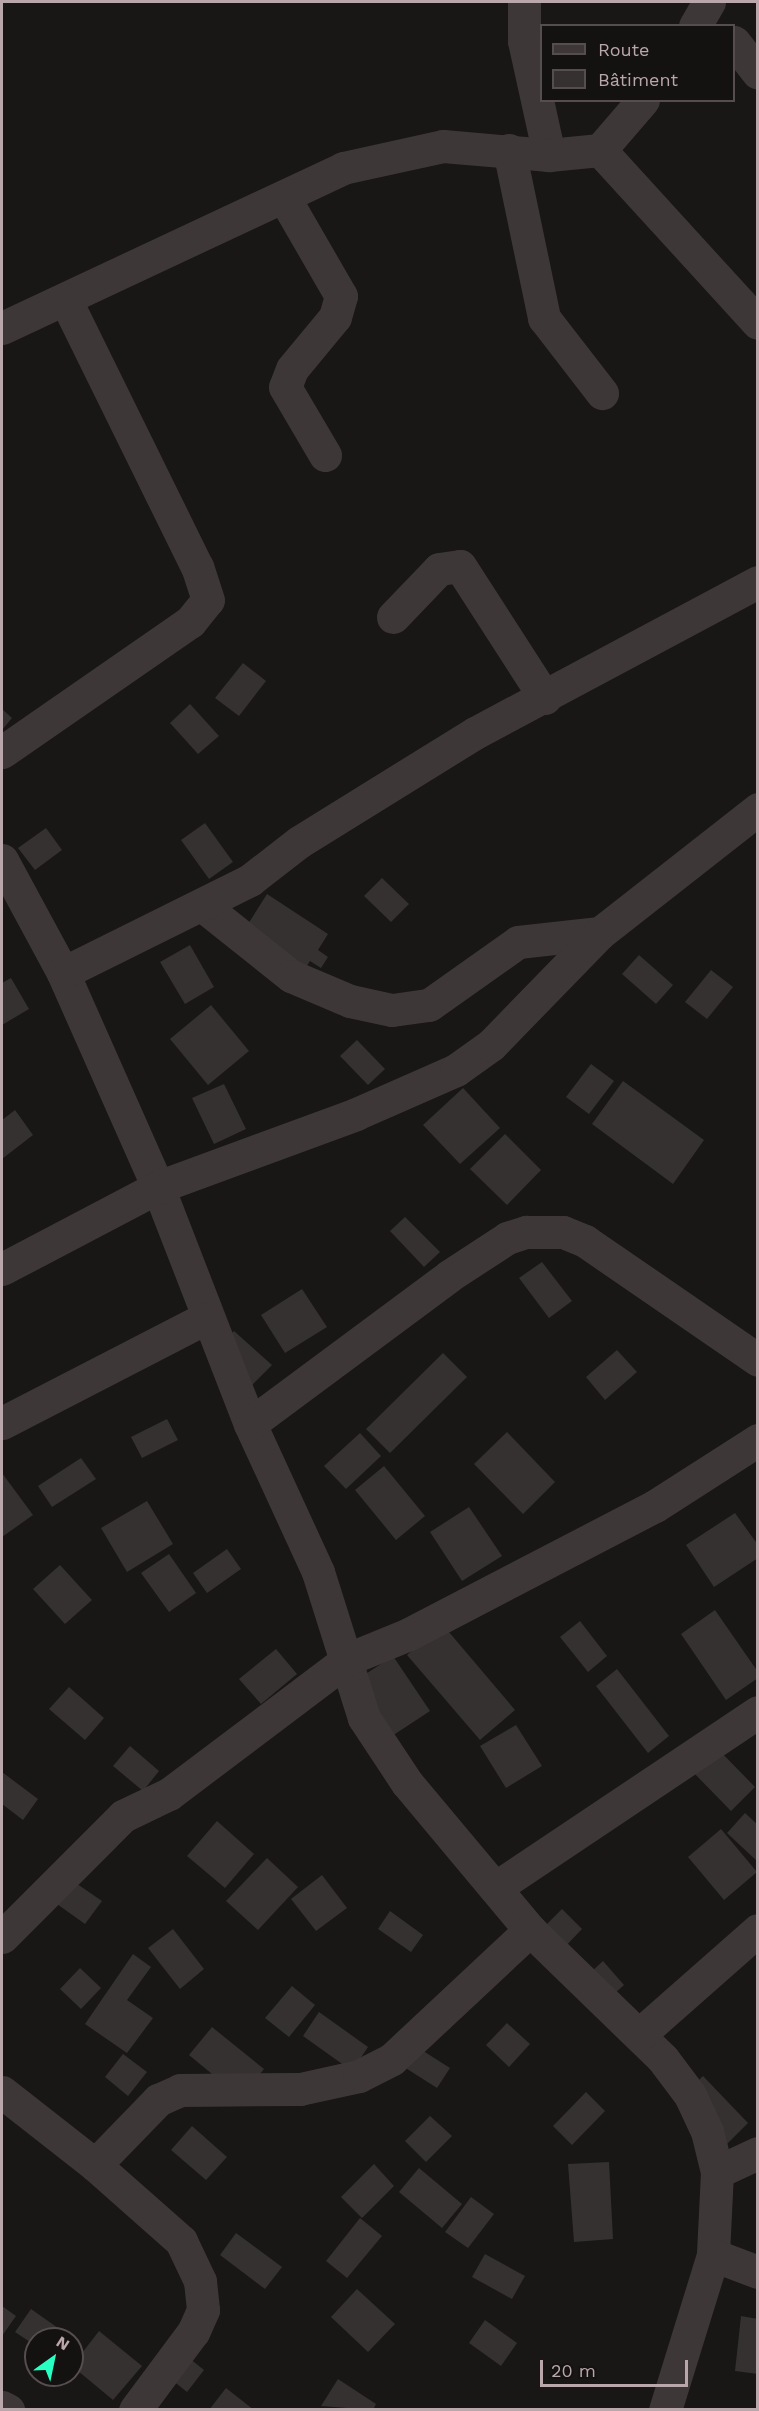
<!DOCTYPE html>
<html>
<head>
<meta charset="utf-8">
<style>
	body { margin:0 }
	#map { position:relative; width:759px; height:2411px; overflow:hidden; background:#191616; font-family:"Work Sans",sans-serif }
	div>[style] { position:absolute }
	.building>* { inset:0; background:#353131 }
	.minor>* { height:33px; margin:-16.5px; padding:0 16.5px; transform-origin:16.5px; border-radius:16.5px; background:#3e3738 }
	span { translate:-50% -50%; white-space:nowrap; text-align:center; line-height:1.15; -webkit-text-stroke:5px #141111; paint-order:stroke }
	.frame { position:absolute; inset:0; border:3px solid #baa7ac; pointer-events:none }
	.legend { position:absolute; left:540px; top:24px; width:195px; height:78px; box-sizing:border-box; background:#141111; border:2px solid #564d4f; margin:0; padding:8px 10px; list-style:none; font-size:18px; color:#baa7ac }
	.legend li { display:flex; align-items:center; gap:12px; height:30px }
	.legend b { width:30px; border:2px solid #564d4f }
	.north { position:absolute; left:24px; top:2327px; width:60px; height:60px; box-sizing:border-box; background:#141111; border:2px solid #564d4f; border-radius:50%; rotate:33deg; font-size:16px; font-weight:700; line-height:24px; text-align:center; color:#baa7ac }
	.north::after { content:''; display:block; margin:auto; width:21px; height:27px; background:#28ffc2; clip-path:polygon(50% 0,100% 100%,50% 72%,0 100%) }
	.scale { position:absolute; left:540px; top:2360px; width:148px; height:27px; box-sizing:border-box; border:3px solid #baa7ac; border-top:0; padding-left:8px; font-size:18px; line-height:21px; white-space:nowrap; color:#baa7ac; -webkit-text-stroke:4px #141111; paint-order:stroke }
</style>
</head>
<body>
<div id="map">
	<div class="building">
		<i style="clip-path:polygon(243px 663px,266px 681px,239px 716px,215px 698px)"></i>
		<i style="clip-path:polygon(190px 704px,219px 736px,198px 754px,170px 723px)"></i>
		<i style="clip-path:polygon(2px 709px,12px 718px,2px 730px)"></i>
		<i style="clip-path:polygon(205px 823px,233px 862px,209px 879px,181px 840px)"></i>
		<i style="clip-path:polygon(46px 828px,62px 850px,35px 870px,18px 848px)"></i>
		<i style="clip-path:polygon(382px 878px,409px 904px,391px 922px,364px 896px)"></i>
		<i style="clip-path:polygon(267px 894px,328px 934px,318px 950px,328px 957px,321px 968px,310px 961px,303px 972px,243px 932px)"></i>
		<i style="clip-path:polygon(190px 945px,214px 987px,185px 1004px,160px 962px)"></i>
		<i style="clip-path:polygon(639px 955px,673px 985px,656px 1004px,622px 974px)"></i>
		<i style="clip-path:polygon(711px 970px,733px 987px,707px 1019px,685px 1002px)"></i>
		<i style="clip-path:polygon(11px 978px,29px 1009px,2px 1025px,2px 983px)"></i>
		<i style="clip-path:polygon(211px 1005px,249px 1051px,208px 1085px,170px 1039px)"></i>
		<i style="clip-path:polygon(357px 1040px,385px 1069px,368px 1085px,340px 1056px)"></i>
		<i style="clip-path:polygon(591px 1064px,614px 1081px,589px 1114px,566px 1097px)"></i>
		<i style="clip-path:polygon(623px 1081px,704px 1140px,673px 1184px,592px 1124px)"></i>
		<i style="clip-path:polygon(224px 1084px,246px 1129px,214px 1144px,192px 1098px)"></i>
		<i style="clip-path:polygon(463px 1088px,500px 1128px,460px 1164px,423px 1125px)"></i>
		<i style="clip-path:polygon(15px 1110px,33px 1135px,2px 1159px,2px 1120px)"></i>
		<i style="clip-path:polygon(505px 1134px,541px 1170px,507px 1205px,470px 1169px)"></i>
		<i style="clip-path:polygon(405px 1217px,440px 1252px,424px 1267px,390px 1231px)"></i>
		<i style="clip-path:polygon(542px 1262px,572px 1301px,549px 1318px,519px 1278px)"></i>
		<i style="clip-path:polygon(302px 1289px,327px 1327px,285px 1353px,261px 1315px)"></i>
		<i style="clip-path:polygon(234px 1331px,272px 1365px,245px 1392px,208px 1358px)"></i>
		<i style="clip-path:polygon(617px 1350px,637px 1372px,605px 1400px,586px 1377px)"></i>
		<i style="clip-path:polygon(443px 1353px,467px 1377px,390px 1453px,366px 1429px)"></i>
		<i style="clip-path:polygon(167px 1419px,178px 1440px,142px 1458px,131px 1437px)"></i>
		<i style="clip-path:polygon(507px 1432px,555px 1482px,523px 1514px,474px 1464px)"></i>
		<i style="clip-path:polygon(360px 1433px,381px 1456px,346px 1489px,324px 1466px)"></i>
		<i style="clip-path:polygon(81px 1458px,96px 1479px,52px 1507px,38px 1486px)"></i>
		<i style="clip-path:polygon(384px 1466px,425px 1516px,396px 1540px,355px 1490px)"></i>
		<i style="clip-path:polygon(2px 1473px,33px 1515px,2px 1537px)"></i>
		<i style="clip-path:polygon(147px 1501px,173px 1544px,127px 1572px,101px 1528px)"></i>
		<i style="clip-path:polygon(469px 1507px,502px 1556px,462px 1581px,430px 1532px)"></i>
		<i style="clip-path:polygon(735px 1513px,758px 1545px,758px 1558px,714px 1587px,686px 1545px)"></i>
		<i style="clip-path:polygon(227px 1549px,241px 1569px,207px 1593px,193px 1573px)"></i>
		<i style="clip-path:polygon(169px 1554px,196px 1593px,169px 1612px,141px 1573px)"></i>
		<i style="clip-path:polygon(60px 1565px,92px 1600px,65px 1624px,33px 1589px)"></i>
		<i style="clip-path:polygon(715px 1610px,758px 1672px,758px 1678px,726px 1700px,681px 1634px)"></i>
		<i style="clip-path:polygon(580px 1621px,607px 1656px,588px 1672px,560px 1637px)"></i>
		<i style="clip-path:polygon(443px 1625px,515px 1710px,480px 1740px,407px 1655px)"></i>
		<i style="clip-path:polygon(276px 1649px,297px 1674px,261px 1704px,239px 1679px)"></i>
		<i style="clip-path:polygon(393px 1656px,430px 1711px,386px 1740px,349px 1685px)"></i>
		<i style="clip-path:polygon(617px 1669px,669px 1736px,648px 1753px,596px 1686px)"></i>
		<i style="clip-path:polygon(69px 1687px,104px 1718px,85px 1740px,49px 1709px)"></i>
		<i style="clip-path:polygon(516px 1725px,542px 1766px,506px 1788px,480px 1746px)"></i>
		<i style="clip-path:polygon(130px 1746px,159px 1771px,143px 1791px,113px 1766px)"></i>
		<i style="clip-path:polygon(715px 1746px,755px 1787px,731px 1811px,690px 1769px)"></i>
		<i style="clip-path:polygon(2px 1772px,38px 1799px,23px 1820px,2px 1804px)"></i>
		<i style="clip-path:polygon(745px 1813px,758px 1825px,758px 1862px,727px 1833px)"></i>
		<i style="clip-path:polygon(217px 1821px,254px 1854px,225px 1888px,187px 1856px)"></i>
		<i style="clip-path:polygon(721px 1829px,757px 1872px,724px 1900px,688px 1857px)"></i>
		<i style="clip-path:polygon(267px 1858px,298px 1887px,258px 1930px,226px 1901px)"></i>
		<i style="clip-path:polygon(322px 1875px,347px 1908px,316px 1931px,291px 1899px)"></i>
		<i style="clip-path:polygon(67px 1877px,102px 1901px,85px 1924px,50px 1899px)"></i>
		<i style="clip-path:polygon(562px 1909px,582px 1929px,559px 1953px,538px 1933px)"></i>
		<i style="clip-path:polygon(390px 1911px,423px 1935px,411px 1952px,378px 1929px)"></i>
		<i style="clip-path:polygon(173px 1929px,204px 1969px,180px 1989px,148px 1948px)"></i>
		<i style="clip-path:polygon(133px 1954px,151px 1967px,127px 2000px,153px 2018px,127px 2053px,85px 2024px)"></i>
		<i style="clip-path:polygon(603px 1961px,624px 1985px,600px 2007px,578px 1984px)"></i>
		<i style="clip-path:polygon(80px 1968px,101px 1988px,81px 2009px,60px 1989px)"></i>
		<i style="clip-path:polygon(292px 1986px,315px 2005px,289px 2037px,265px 2018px)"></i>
		<i style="clip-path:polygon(319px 2012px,368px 2047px,352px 2071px,303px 2036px)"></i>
		<i style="clip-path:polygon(507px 2023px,530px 2044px,509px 2067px,486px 2045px)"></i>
		<i style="clip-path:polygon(212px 2027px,264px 2069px,241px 2098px,189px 2055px)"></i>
		<i style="clip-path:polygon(417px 2047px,450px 2068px,437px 2088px,404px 2067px)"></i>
		<i style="clip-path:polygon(123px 2054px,147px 2072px,128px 2096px,105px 2077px)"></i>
		<i style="clip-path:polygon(703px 2076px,748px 2123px,726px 2145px,680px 2098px)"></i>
		<i style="clip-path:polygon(586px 2092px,605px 2111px,572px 2145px,553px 2126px)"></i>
		<i style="clip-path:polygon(430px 2116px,452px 2136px,426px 2162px,405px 2141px)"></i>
		<i style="clip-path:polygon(192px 2126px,227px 2157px,206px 2180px,171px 2150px)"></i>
		<i style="clip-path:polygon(609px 2162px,613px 2239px,574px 2242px,568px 2164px)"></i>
		<i style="clip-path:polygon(374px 2164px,394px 2186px,362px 2218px,341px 2197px)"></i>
		<i style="clip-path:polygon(419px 2168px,462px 2204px,442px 2228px,399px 2192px)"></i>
		<i style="clip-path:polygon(471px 2197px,494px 2214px,468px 2248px,445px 2232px)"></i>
		<i style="clip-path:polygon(360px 2218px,382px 2236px,347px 2278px,326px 2261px)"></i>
		<i style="clip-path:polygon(236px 2233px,282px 2267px,265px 2289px,220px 2255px)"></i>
		<i style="clip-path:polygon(485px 2254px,525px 2276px,512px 2299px,472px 2277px)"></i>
		<i style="clip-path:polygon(357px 2289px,395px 2324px,368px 2352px,331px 2317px)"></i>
		<i style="clip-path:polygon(2px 2306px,16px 2316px,2px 2336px)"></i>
		<i style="clip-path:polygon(31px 2309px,68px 2335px,65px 2339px,36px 2339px,36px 2346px,15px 2332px)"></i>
		<i style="clip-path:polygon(741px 2316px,758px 2319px,758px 2374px,735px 2371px)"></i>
		<i style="clip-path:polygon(485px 2320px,517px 2343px,501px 2366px,469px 2343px)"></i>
		<i style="clip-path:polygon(99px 2331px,142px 2366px,113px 2400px,72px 2366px)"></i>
		<i style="clip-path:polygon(179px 2350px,204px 2370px,187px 2392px,162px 2372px)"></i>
		<i style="clip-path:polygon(338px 2379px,376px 2404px,373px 2410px,321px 2406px)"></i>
		<i style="clip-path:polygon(226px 2388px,254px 2410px,209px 2410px)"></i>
	</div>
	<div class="minor">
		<i style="left:524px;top:2px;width:39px;rotate:90deg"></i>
		<i style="left:524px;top:41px;width:117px;rotate:77.6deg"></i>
		<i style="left:695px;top:26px;width:28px;rotate:-60deg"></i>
		<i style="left:734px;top:42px;width:39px;rotate:52deg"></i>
		<i style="left:509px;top:150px;width:172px;rotate:78.2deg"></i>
		<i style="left:544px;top:318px;width:95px;rotate:52.3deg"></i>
		<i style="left:600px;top:150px;width:234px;rotate:47.6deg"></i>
		<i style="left:285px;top:199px;width:112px;rotate:60deg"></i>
		<i style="left:341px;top:296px;width:22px;rotate:106deg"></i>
		<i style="left:335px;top:317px;width:67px;rotate:129.6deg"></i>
		<i style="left:292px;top:369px;width:19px;rotate:111deg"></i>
		<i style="left:285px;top:387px;width:79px;rotate:59.5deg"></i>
		<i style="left:2px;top:328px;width:377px;rotate:-25.1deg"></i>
		<i style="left:343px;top:168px;width:102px;rotate:-12.4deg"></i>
		<i style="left:443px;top:146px;width:106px;rotate:4.9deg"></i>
		<i style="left:549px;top:155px;width:51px;rotate:-5.6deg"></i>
		<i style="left:600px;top:150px;width:66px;rotate:-49.3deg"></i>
		<i style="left:393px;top:617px;width:66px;rotate:-46.2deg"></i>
		<i style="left:439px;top:569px;width:21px;rotate:-8deg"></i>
		<i style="left:460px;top:566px;width:157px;rotate:57.2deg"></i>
		<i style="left:2px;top:752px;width:229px;rotate:-34.7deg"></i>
		<i style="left:190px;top:622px;width:28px;rotate:-51deg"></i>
		<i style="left:208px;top:600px;width:35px;rotate:-108deg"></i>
		<i style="left:197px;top:567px;width:299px;rotate:-116.2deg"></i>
		<i style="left:2px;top:860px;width:128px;rotate:61.6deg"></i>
		<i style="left:63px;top:973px;width:234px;rotate:66.1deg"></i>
		<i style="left:158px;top:1187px;width:254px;rotate:68.8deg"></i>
		<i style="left:250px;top:1424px;width:163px;rotate:65.3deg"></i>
		<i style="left:318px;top:1572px;width:153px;rotate:72.5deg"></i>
		<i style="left:364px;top:1718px;width:78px;rotate:56.5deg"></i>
		<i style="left:407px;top:1783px;width:192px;rotate:50.1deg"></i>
		<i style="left:530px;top:1930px;width:185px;rotate:44.1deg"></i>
		<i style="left:663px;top:2059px;width:45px;rotate:53.1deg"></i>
		<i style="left:690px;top:2095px;width:40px;rotate:65deg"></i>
		<i style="left:707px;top:2131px;width:42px;rotate:76.3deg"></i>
		<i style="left:717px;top:2172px;width:83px;rotate:92.8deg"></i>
		<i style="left:713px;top:2255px;width:162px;rotate:107.2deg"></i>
		<i style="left:202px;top:905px;width:114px;rotate:38.6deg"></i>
		<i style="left:291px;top:976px;width:64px;rotate:23deg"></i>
		<i style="left:350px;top:1001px;width:43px;rotate:12.1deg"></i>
		<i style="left:392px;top:1010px;width:37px;rotate:-8deg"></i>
		<i style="left:429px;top:1005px;width:109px;rotate:-35.3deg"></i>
		<i style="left:518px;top:942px;width:82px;rotate:-6.3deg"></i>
		<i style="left:63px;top:973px;width:209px;rotate:-26.4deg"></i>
		<i style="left:250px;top:880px;width:62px;rotate:-37.8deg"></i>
		<i style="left:299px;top:842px;width:207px;rotate:-31.8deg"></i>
		<i style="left:475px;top:733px;width:321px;rotate:-28.1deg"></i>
		<i style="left:2px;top:1269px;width:176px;rotate:-27.7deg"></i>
		<i style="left:158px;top:1187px;width:211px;rotate:-20.2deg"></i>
		<i style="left:356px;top:1114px;width:109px;rotate:-23.7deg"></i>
		<i style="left:456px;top:1070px;width:43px;rotate:-35.5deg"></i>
		<i style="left:491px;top:1045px;width:156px;rotate:-45.8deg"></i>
		<i style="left:600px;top:933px;width:201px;rotate:-38.1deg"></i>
		<i style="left:2px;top:1423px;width:231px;rotate:-27.3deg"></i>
		<i style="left:250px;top:1424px;width:248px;rotate:-36.6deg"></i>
		<i style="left:449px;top:1276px;width:69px;rotate:-33.2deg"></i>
		<i style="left:507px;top:1238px;width:20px;rotate:-18deg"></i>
		<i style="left:526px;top:1232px;width:37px"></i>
		<i style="left:563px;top:1232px;width:24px;rotate:22deg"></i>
		<i style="left:585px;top:1241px;width:210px;rotate:34.5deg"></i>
		<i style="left:495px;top:1888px;width:316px;rotate:-33.8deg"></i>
		<i style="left:2px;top:1937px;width:171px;rotate:-45deg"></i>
		<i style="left:123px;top:1816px;width:51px;rotate:-25.6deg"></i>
		<i style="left:169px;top:1794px;width:224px;rotate:-37deg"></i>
		<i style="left:348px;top:1659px;width:66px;rotate:-22.3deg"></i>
		<i style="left:409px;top:1634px;width:277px;rotate:-27.5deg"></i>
		<i style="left:655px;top:1506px;width:122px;rotate:-32.7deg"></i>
		<i style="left:640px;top:2034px;width:157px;rotate:-41.4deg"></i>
		<i style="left:2px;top:2092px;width:118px;rotate:38.1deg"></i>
		<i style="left:95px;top:2165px;width:91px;rotate:-45.9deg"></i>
		<i style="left:158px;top:2100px;width:24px;rotate:-24deg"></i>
		<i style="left:180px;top:2090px;width:120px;rotate:-0.5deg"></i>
		<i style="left:300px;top:2089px;width:60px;rotate:-12.4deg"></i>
		<i style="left:359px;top:2076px;width:37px;rotate:-27deg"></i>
		<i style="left:392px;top:2059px;width:189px;rotate:-43.1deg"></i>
		<i style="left:95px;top:2165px;width:115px;rotate:41.5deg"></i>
		<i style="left:181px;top:2241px;width:44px;rotate:64.6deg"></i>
		<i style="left:200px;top:2281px;width:29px;rotate:84deg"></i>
		<i style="left:203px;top:2310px;width:24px;rotate:114deg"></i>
		<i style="left:193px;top:2332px;width:97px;rotate:126.6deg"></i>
		<i style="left:717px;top:2172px;width:45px;rotate:-24.9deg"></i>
		<i style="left:713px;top:2255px;width:48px;rotate:20.7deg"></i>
		<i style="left:2px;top:2407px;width:7px;rotate:27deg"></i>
	</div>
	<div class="frame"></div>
	<ul class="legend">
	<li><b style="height:8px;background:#3e3738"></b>Route</li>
	<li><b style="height:16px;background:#353131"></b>Bâtiment</li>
	</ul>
	<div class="north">N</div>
	<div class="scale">20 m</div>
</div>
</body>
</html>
